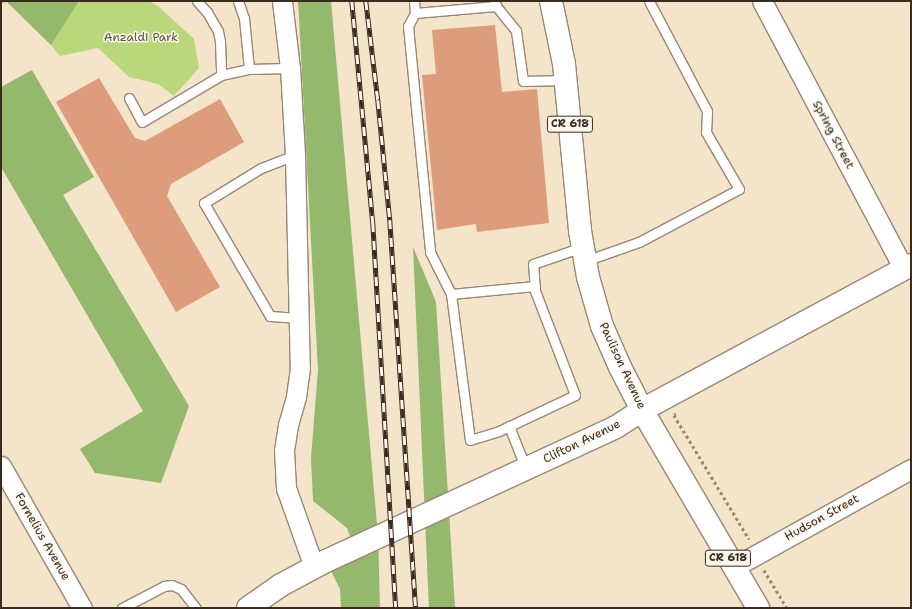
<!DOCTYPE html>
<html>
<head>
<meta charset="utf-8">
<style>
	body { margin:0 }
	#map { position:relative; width:912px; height:609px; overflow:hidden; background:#f3e4ca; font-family:"Shantell Sans",sans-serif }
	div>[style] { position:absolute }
	.green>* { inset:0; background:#bbd77c }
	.forest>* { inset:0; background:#94b86c }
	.building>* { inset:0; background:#dd9c7c }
	.path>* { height:2.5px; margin-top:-1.25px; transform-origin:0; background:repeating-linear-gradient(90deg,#978774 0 3px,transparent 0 6px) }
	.roads { filter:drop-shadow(1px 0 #978774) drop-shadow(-1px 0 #978774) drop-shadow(0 1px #978774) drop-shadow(0 -1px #978774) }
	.service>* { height:9px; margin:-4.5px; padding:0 4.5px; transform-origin:4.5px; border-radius:4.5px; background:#fff }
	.minor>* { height:19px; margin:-9.5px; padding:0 9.5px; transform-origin:9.5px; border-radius:9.5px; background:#fff }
	.secondary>* { height:22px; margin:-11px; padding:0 11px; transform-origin:11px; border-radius:11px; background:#fff }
	.primary>* { height:22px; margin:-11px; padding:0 11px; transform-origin:11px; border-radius:11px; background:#fff }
	.rail>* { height:4.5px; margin-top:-2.25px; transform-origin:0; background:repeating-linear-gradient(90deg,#fbf7ec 0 9px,#3b2a1e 0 18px); box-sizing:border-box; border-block:1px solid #3b2a1e }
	span { translate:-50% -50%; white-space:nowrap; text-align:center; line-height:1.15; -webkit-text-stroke:3px #fbf7ec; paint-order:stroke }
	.shield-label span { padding:1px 3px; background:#fbf7ec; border:1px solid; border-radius:3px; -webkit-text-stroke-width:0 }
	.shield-label { font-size:11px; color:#3b2a1e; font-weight:700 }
	.park-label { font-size:12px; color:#5b5536 }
	.street-label { font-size:12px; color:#3b2a1e }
	.frame { position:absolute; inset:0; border:2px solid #3b2a1e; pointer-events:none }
</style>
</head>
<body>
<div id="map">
	<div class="green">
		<i style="clip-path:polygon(1px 1px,149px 1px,158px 6px,194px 39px,199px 68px,174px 96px,158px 84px,129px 77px,98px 48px,60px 56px,51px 45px,7px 2px,1px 3px)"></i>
	</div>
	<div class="forest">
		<i style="clip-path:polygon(1px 1px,79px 1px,51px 45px,7px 2px,1px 3px)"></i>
		<i style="clip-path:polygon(298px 1px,331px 1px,378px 536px,380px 608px,341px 608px,340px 589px,326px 561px,354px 548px,347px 528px,313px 501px,311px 458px,318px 370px)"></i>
		<i style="clip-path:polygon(32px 70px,94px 177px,63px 195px,189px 406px,161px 483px,95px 473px,80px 449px,143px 411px,1px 167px,1px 87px)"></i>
		<i style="clip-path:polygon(413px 247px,436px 302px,455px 608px,429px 608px)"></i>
	</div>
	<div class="building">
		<i style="clip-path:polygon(495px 25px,502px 92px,537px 89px,549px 223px,477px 232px,476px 224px,437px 230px,422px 75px,436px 74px,432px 30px)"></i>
		<i style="clip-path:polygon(99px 78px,135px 138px,145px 141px,220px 99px,244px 142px,171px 184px,167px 196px,220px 287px,176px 312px,56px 102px)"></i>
	</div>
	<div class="path">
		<i style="left:676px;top:414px;width:2px;rotate:153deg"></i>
		<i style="left:674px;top:415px;width:145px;rotate:58.8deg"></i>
		<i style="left:764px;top:570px;width:44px;rotate:58.8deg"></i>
	</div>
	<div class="roads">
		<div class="service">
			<i style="left:197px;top:1px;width:15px;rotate:48deg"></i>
			<i style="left:207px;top:12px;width:22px;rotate:60deg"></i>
			<i style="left:218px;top:31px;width:10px;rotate:79deg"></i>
			<i style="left:220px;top:41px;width:34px;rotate:88deg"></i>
			<i style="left:221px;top:75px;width:29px;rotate:-12deg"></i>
			<i style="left:249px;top:69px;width:41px;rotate:-1.4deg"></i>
			<i style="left:238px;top:1px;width:18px;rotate:71deg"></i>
			<i style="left:244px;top:18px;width:51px;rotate:84.4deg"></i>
			<i style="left:414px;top:1px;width:12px;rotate:85deg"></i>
			<i style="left:415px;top:13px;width:15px;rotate:118deg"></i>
			<i style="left:408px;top:26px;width:227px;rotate:84.4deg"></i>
			<i style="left:430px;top:252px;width:47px;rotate:63.4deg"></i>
			<i style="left:451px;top:294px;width:147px;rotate:82.6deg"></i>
			<i style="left:470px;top:440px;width:30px;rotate:-17deg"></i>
			<i style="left:499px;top:431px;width:84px;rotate:-25.3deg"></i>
			<i style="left:575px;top:395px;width:111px;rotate:-111deg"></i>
			<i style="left:535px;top:291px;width:27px;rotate:-94deg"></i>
			<i style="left:533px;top:264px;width:52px;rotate:-19.1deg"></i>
			<i style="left:495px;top:1px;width:5px;rotate:79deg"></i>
			<i style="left:496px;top:6px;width:32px;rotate:51deg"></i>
			<i style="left:516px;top:31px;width:50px;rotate:82deg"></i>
			<i style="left:523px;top:81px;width:42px;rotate:-1.4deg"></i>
			<i style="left:415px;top:13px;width:81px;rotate:-4.9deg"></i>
			<i style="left:129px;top:98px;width:27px;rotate:62deg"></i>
			<i style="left:142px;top:122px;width:92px;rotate:-30.7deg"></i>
			<i style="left:295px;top:155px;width:36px;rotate:159deg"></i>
			<i style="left:261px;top:168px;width:67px;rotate:148.4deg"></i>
			<i style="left:204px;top:203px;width:131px;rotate:59.7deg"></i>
			<i style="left:270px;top:316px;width:29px;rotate:4deg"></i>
			<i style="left:585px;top:261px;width:57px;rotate:-19.4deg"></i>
			<i style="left:639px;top:242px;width:113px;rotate:-27.9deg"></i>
			<i style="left:739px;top:189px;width:66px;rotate:-120.1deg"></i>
			<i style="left:706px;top:132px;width:21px;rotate:-87deg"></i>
			<i style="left:707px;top:111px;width:124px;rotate:-117.8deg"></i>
			<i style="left:451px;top:294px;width:84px;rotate:-5.4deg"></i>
			<i style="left:509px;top:426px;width:46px;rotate:68.4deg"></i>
			<i style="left:122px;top:608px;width:47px;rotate:-27.6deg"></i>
			<i style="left:164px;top:586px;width:8px;rotate:-7deg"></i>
			<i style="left:172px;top:585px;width:10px;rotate:24deg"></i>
			<i style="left:181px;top:589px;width:24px;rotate:52deg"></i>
		</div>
		<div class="minor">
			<i style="left:282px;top:1px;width:67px;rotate:83.2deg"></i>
			<i style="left:290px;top:68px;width:87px;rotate:86.7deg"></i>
			<i style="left:295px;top:155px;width:213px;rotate:88.7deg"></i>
			<i style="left:300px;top:368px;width:29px;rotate:98deg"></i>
			<i style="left:296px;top:397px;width:29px;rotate:106deg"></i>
			<i style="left:288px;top:425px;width:25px;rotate:99deg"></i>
			<i style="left:284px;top:450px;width:38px;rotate:87deg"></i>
			<i style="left:286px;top:488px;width:84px;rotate:70.5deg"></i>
			<i style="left:762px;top:1px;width:303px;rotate:62.1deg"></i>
			<i style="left:1px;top:466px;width:163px;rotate:60.3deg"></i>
			<i style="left:734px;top:567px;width:202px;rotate:-29deg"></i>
		</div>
		<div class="secondary">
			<i style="left:248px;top:608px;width:40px;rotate:-34.9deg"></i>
			<i style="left:281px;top:585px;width:51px;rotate:-28.1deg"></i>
			<i style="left:326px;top:561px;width:319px;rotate:-24.8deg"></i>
			<i style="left:616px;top:427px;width:31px;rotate:-33deg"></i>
			<i style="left:642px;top:410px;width:306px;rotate:-28.3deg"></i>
		</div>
		<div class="primary">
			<i style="left:551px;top:1px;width:64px;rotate:78.3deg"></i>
			<i style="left:564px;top:64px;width:168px;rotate:84.5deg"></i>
			<i style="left:580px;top:231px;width:47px;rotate:80.1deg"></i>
			<i style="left:588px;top:277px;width:51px;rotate:74.1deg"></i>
			<i style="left:602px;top:326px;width:45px;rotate:66.3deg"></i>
			<i style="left:620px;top:367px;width:48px;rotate:62.9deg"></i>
			<i style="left:642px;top:410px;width:229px;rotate:59.6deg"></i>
		</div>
	</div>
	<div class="rail">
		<i style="left:352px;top:1px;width:223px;rotate:84.6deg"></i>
		<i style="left:373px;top:223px;width:386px;rotate:86.6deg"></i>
		<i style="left:366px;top:1px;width:100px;rotate:83.1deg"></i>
		<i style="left:378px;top:100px;width:121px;rotate:84.3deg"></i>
		<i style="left:390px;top:220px;width:389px;rotate:86.2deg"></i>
	</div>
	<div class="shield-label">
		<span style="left:570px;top:124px">CR 618</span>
		<span style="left:728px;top:558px">CR 618</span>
	</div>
	<div class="park-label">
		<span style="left:141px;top:38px">Anzaldi Park</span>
	</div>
	<div class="street-label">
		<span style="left:833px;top:135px;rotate:62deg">Spring Street</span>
		<span style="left:622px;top:366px;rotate:65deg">Paulison Avenue</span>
		<span style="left:582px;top:442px;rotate:-26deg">Clifton Avenue</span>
		<span style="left:822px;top:518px;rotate:-29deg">Hudson Street</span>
		<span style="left:42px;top:537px;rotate:60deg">Fornelius Avenue</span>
	</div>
	<div class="frame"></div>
</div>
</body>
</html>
